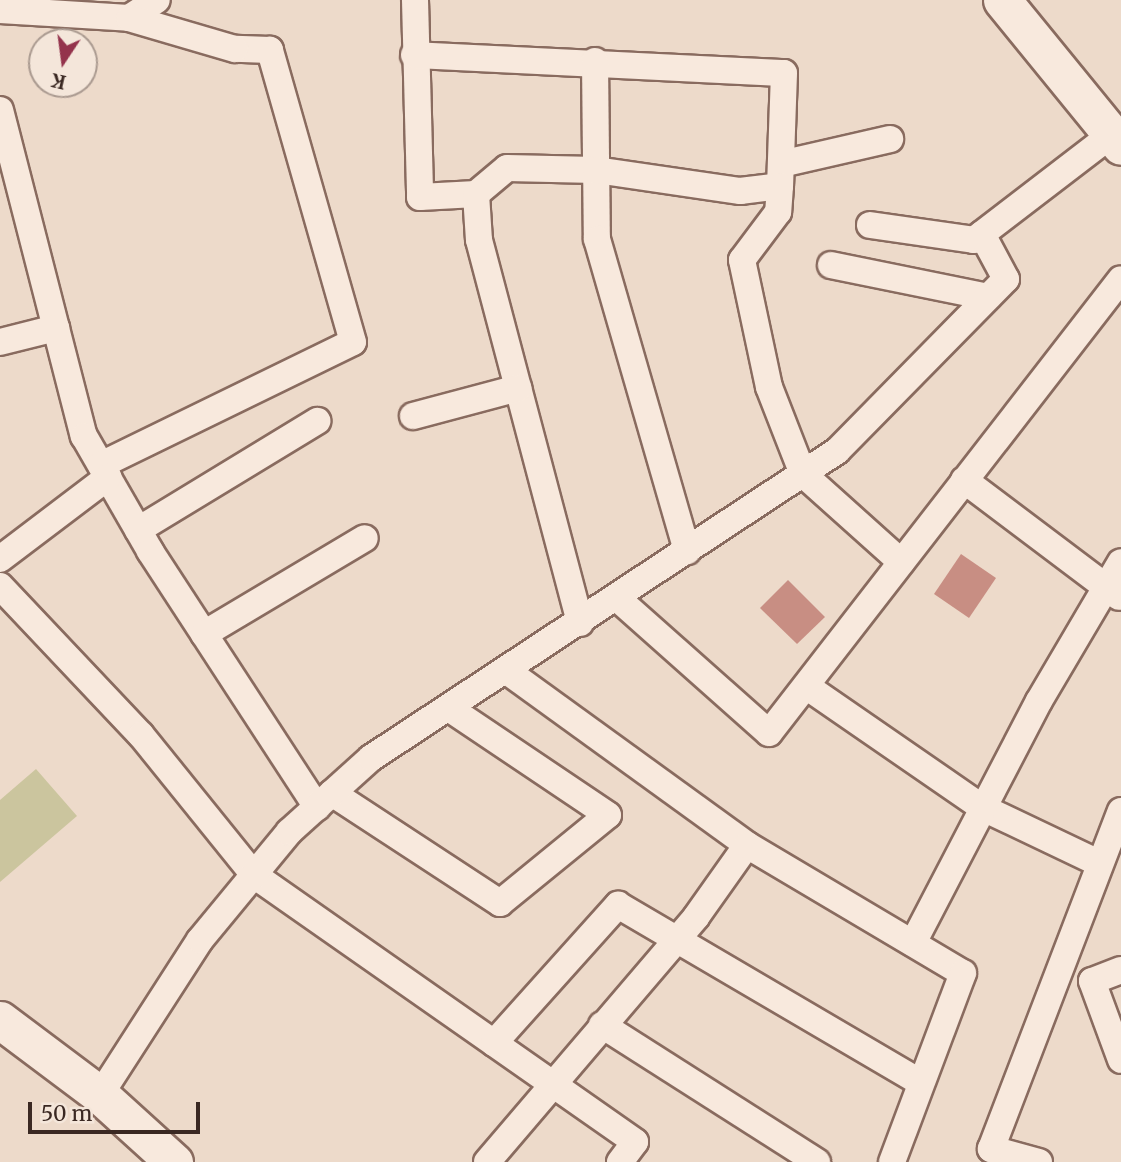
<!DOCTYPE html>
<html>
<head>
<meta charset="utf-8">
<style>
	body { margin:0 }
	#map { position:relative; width:1121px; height:1162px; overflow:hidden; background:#eddaca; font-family:Merriweather,serif }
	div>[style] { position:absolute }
	.green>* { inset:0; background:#cbc59e }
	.building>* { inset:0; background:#c88e83 }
	.roads { filter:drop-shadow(2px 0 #896b5f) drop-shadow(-2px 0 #896b5f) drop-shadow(0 2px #896b5f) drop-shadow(0 -2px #896b5f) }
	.street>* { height:26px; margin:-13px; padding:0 13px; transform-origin:13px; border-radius:13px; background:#f8e9dd }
	.secondary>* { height:37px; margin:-18.5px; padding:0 18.5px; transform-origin:18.5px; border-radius:18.5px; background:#f8e9dd }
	span { translate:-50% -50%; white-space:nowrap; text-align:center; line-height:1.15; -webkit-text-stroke:6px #f4e6da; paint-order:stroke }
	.north { position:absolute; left:28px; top:28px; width:70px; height:70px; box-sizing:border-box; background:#f4e6da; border:2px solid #aa9a90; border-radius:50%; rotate:193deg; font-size:19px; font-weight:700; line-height:28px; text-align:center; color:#3a2822 }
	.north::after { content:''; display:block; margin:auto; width:24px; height:32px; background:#94334c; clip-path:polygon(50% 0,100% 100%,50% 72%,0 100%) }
	.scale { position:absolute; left:28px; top:1102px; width:172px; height:32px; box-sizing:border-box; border:4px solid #3a2822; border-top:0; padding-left:9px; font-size:21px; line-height:24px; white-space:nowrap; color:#3a2822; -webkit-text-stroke:5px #f4e6da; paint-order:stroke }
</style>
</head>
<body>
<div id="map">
	<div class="green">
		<i style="clip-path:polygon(36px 769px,77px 816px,0 882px,0 800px)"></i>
	</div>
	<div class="building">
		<i style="clip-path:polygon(961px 554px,996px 578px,969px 618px,934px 594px)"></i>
		<i style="clip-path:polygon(788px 580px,825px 617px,797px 644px,760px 608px)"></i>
	</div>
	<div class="roads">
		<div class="street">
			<i style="left:415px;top:0;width:197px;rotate:88.5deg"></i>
			<i style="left:420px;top:197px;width:56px;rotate:-3.1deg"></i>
			<i style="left:476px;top:194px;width:46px;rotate:86.3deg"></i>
			<i style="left:479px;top:240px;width:396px;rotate:75.2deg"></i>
			<i style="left:0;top:10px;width:129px;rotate:3.5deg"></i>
			<i style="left:129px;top:18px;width:33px;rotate:-33deg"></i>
			<i style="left:414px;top:55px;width:370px;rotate:2.8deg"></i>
			<i style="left:784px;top:73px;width:113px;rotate:92deg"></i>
			<i style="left:595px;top:61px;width:178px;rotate:89.4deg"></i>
			<i style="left:597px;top:239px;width:325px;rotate:73.9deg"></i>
			<i style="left:0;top:110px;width:337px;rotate:75.6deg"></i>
			<i style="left:84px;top:436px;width:133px;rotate:60.1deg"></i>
			<i style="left:150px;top:551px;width:306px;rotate:56.9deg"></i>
			<i style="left:781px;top:164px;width:112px;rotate:-12.9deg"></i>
			<i style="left:476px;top:194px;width:40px;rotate:-40deg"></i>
			<i style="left:507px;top:168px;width:89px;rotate:1.3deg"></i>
			<i style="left:596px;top:170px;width:146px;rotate:8.3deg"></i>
			<i style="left:740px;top:191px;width:40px;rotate:-7.1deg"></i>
			<i style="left:780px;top:186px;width:26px;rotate:94deg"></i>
			<i style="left:778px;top:212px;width:60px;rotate:126.9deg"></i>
			<i style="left:742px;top:260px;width:130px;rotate:78deg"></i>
			<i style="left:769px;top:387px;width:93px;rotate:68.7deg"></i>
			<i style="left:803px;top:474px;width:132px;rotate:41.9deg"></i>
			<i style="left:870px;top:225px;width:105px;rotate:8.2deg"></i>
			<i style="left:974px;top:240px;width:174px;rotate:-37.5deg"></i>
			<i style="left:831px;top:265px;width:160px;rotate:11.5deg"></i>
			<i style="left:0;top:342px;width:58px;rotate:-14deg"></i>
			<i style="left:413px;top:416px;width:109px;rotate:-14.9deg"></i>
			<i style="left:101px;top:465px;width:280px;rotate:-26deg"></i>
			<i style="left:353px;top:342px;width:304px;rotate:-105.9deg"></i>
			<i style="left:270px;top:50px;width:35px;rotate:-178deg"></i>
			<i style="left:235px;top:49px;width:110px;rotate:-163.7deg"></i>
			<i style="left:964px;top:480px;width:194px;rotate:37deg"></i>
			<i style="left:138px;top:530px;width:210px;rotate:-31.3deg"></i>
			<i style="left:0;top:559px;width:136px;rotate:-37.2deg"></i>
			<i style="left:0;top:586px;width:205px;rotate:46.6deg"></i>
			<i style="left:141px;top:735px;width:180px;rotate:51.1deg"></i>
			<i style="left:254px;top:875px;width:465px;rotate:35deg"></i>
			<i style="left:635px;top:1142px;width:25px;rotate:127deg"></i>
			<i style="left:617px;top:598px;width:203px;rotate:41.6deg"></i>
			<i style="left:769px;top:733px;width:574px;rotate:-52.21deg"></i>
			<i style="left:204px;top:634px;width:187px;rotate:-30.8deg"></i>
			<i style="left:507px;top:671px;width:296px;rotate:35.9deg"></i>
			<i style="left:806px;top:686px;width:215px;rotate:34.6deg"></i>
			<i style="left:983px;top:808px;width:128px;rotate:25.4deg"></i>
			<i style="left:332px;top:793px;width:201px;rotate:33.2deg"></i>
			<i style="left:500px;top:903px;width:139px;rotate:-39.2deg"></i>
			<i style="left:608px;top:815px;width:192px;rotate:-146.1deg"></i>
			<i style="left:913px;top:943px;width:273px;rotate:-62.5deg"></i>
			<i style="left:1039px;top:701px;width:161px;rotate:-59.5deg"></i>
			<i style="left:1121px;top:970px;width:31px;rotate:159deg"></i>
			<i style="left:1092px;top:981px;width:84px;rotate:69.8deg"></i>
			<i style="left:602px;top:1025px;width:255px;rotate:32.5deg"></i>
			<i style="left:494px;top:1043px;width:186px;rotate:-48.1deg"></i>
			<i style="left:618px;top:905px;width:351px;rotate:30.4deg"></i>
			<i style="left:100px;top:1095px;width:184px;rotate:-57.2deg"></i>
			<i style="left:200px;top:940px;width:140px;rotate:-50.5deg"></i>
			<i style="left:289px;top:832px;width:110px;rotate:-42.1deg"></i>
			<i style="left:371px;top:758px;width:558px;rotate:-33.38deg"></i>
			<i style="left:837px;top:451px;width:241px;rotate:-45.5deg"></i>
			<i style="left:1006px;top:279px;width:51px;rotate:-118.1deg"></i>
			<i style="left:487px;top:1162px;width:322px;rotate:-49.5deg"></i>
			<i style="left:696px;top:917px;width:88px;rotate:-54.7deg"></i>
			<i style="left:747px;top:845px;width:251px;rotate:30.7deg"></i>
			<i style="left:963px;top:973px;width:202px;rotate:110.6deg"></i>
			<i style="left:1039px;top:1162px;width:50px;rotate:-164.8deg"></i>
			<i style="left:991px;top:1149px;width:362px;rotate:-69deg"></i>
		</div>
		<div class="secondary">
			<i style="left:1002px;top:0;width:188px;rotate:50.8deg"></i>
			<i style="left:0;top:1020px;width:125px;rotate:36.9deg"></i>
			<i style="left:100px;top:1095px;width:100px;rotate:42.2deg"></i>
		</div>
	</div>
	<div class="north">K</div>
	<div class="scale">50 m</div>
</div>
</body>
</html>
